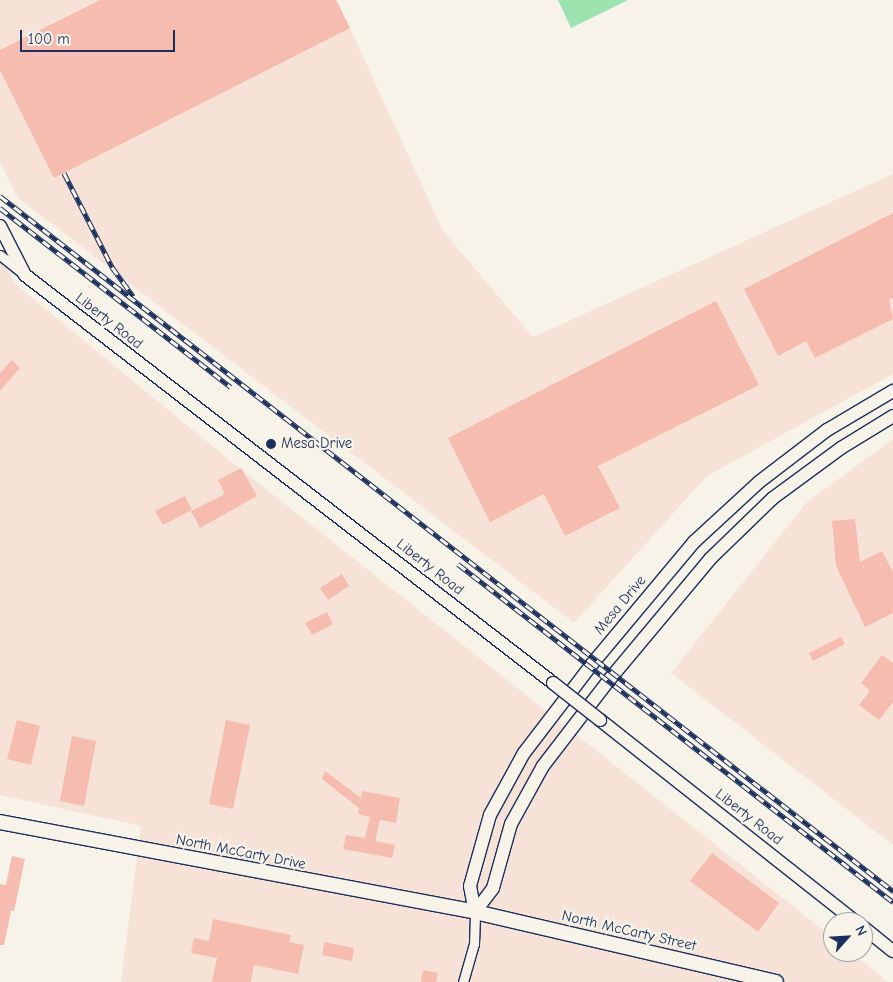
<!DOCTYPE html>
<html>
<head>
<meta charset="utf-8">
<style>
	body { margin:0 }
	#map { position:relative; width:893px; height:982px; overflow:hidden; background:#f7f3e8; font-family:"Comic Neue",sans-serif }
	div>[style] { position:absolute }
	.built>* { inset:0; background:#f7e2d7 }
	.green>* { inset:0; background:#9ce3b0 }
	.building>* { inset:0; background:#f6bcaf }
	.roads { filter:drop-shadow(1px 0 #1b2f5e) drop-shadow(-1px 0 #1b2f5e) drop-shadow(0 1px #1b2f5e) drop-shadow(0 -1px #1b2f5e) }
	.street>* { height:9px; margin:-4.5px; padding:0 4.5px; transform-origin:4.5px; border-radius:4.5px; background:#f7f3e8 }
	.secondary>* { height:12px; margin:-6px; padding:0 6px; transform-origin:6px; border-radius:6px; background:#f7f3e8 }
	.primary>* { height:14px; margin:-7px; padding:0 7px; transform-origin:7px; border-radius:7px; background:#f7f3e8 }
	.rail>* { height:5px; margin-top:-2.5px; transform-origin:0; background:repeating-linear-gradient(90deg,#f7f3e8 0 9px,#1b2f5e 0 18px); box-sizing:border-box; border-block:1px solid #1b2f5e }
	.bridges { filter:drop-shadow(1px 0 #1b2f5e) drop-shadow(-1px 0 #1b2f5e) drop-shadow(0 1px #1b2f5e) drop-shadow(0 -1px #1b2f5e) }
	.secondary-bridge>* { height:12px; margin:-6px; padding:0 6px; transform-origin:6px; border-radius:6px; background:#f7f3e8 }
	.dots>* { width:14px; height:14px; translate:-50% -50%; box-sizing:border-box; border:2px solid #f7f3e8; border-radius:50% }
	span { translate:-50% -50%; white-space:nowrap; text-align:center; line-height:1.15; -webkit-text-stroke:4.5px #f7f3e8; paint-order:stroke }
	.street-label { font-size:15px; color:#1b2f5e }
	.poi-label { font-size:15px; color:#1b2f5e }
	.left { translate:0 -50%; text-align:left }
	.north { position:absolute; left:823px; top:912px; width:50px; height:50px; box-sizing:border-box; background:#f7f3e8; border:1px solid #9fa5b1; border-radius:50%; rotate:64deg; font-size:14px; font-weight:700; line-height:20px; text-align:center; color:#1b2f5e }
	.north::after { content:''; display:block; margin:auto; width:18px; height:22px; background:#1b2f5e; clip-path:polygon(50% 0,100% 100%,50% 72%,0 100%) }
	.scale { position:absolute; left:20px; top:30px; width:155px; height:22px; box-sizing:border-box; border:2px solid #1b2f5e; border-top:0; padding-left:6px; font-size:15px; line-height:18px; white-space:nowrap; color:#1b2f5e; -webkit-text-stroke:4px #f7f3e8; paint-order:stroke }
</style>
</head>
<body>
<div id="map">
	<div class="built">
		<i style="clip-path:polygon(0 0,337px 0,443px 231px,533px 337px,893px 174px,893px 374px,707px 476px,574px 623px,18px 198px,0 163px)"></i>
		<i style="clip-path:polygon(0 254px,15px 284px,228px 459px,833px 938px,833px 952px,850px 952px,888px 982px,121px 982px,141px 826px,0 795px)"></i>
		<i style="clip-path:polygon(893px 439px,893px 845px,671px 673px,807px 502px)"></i>
	</div>
	<div class="green">
		<i style="clip-path:polygon(558px 0,628px 0,571px 28px)"></i>
	</div>
	<div class="building">
		<i style="clip-path:polygon(100px 0,336px 0,350px 28px,54px 178px,0 70px,0 50px)"></i>
		<i style="clip-path:polygon(893px 213px,893px 298px,889px 299px,893px 319px,815px 358px,806px 341px,778px 356px,744px 289px)"></i>
		<i style="clip-path:polygon(716px 301px,759px 385px,598px 466px,620px 508px,565px 536px,544px 494px,490px 522px,448px 438px)"></i>
		<i style="clip-path:polygon(12px 360px,20px 368px,0 391px,0 373px)"></i>
		<i style="clip-path:polygon(241px 468px,257px 496px,200px 528px,191px 511px,225px 494px,218px 480px)"></i>
		<i style="clip-path:polygon(185px 496px,192px 510px,163px 525px,155px 511px)"></i>
		<i style="clip-path:polygon(855px 519px,860px 562px,882px 551px,893px 572px,893px 613px,865px 627px,836px 566px,832px 521px)"></i>
		<i style="clip-path:polygon(342px 574px,349px 586px,328px 600px,320px 588px)"></i>
		<i style="clip-path:polygon(327px 612px,333px 624px,312px 635px,305px 623px)"></i>
		<i style="clip-path:polygon(841px 637px,845px 644px,813px 661px,809px 653px)"></i>
		<i style="clip-path:polygon(882px 655px,893px 663px,893px 702px,879px 720px,859px 705px,870px 691px,861px 683px)"></i>
		<i style="clip-path:polygon(17px 720px,40px 726px,31px 765px,7px 759px)"></i>
		<i style="clip-path:polygon(226px 720px,250px 725px,233px 809px,209px 804px)"></i>
		<i style="clip-path:polygon(72px 736px,96px 741px,84px 806px,60px 801px)"></i>
		<i style="clip-path:polygon(325px 771px,361px 798px,362px 791px,400px 798px,396px 823px,380px 820px,375px 841px,395px 845px,392px 858px,343px 849px,346px 835px,365px 838px,370px 817px,358px 814px,359px 808px,322px 779px)"></i>
		<i style="clip-path:polygon(712px 853px,779px 903px,758px 932px,690px 881px)"></i>
		<i style="clip-path:polygon(12px 856px,25px 859px,14px 911px,11px 911px,4px 945px,0 945px,0 884px,6px 885px)"></i>
		<i style="clip-path:polygon(213px 919px,291px 935px,289px 942px,304px 945px,298px 974px,254px 965px,251px 982px,212px 982px,217px 958px,191px 953px,194px 938px,209px 941px)"></i>
		<i style="clip-path:polygon(324px 942px,354px 948px,352px 961px,322px 955px)"></i>
		<i style="clip-path:polygon(423px 970px,438px 973px,436px 982px,421px 982px)"></i>
	</div>
	<div class="roads">
		<div class="street">
			<i style="left:0;top:255px;width:28px;rotate:39deg"></i>
			<i style="left:463px;top:982px;width:40px;rotate:-74deg"></i>
			<i style="left:474px;top:944px;width:32px;rotate:-88deg"></i>
		</div>
		<div class="secondary">
			<i style="left:0;top:226px;width:55px;rotate:63deg"></i>
			<i style="left:25px;top:275px;width:667px;rotate:37.69deg"></i>
			<i style="left:600px;top:720px;width:326px;rotate:38.3deg"></i>
			<i style="left:475px;top:912px;width:26px;rotate:-101deg"></i>
			<i style="left:470px;top:886px;width:74px;rotate:-74.3deg"></i>
			<i style="left:490px;top:815px;width:71px;rotate:-61.3deg"></i>
			<i style="left:524px;top:753px;width:112px;rotate:-52.6deg"></i>
			<i style="left:592px;top:664px;width:159px;rotate:-50.1deg"></i>
			<i style="left:694px;top:542px;width:88px;rotate:-42.7deg"></i>
			<i style="left:759px;top:482px;width:86px;rotate:-37.4deg"></i>
			<i style="left:827px;top:430px;width:77px;rotate:-30.6deg"></i>
			<i style="left:475px;top:912px;width:30px;rotate:-53deg"></i>
			<i style="left:493px;top:888px;width:66px;rotate:-74.3deg"></i>
			<i style="left:511px;top:824px;width:66px;rotate:-61.1deg"></i>
			<i style="left:543px;top:766px;width:108px;rotate:-52.5deg"></i>
			<i style="left:609px;top:680px;width:158px;rotate:-50.1deg"></i>
			<i style="left:710px;top:559px;width:88px;rotate:-44.1deg"></i>
			<i style="left:773px;top:498px;width:84px;rotate:-36.3deg"></i>
			<i style="left:841px;top:448px;width:61px;rotate:-31.6deg"></i>
			<i style="left:863px;top:927px;width:38px;rotate:39deg"></i>
		</div>
		<div class="primary">
			<i style="left:0;top:822px;width:483px;rotate:10.7deg"></i>
			<i style="left:475px;top:912px;width:309px;rotate:13.1deg"></i>
		</div>
	</div>
	<div class="rail">
		<i style="left:64px;top:173px;width:106px;rotate:62.9deg"></i>
		<i style="left:112px;top:267px;width:36px;rotate:54deg"></i>
		<i style="left:0;top:196px;width:1132px;rotate:37.89deg"></i>
		<i style="left:0;top:208px;width:292px;rotate:37.8deg"></i>
		<i style="left:458px;top:564px;width:551px;rotate:37.85deg"></i>
	</div>
	<div class="bridges">
		<div class="secondary-bridge">
			<i style="left:553px;top:683px;width:60px;rotate:38.2deg"></i>
		</div>
	</div>
	<div class="dots">
		<i style="left:271px;top:444px;background:#1b2f5e"></i>
	</div>
	<div class="street-label">
		<span style="left:109px;top:321px;rotate:38deg">Liberty Road</span>
		<span style="left:430px;top:567px;rotate:38deg">Liberty Road</span>
		<span style="left:620px;top:605px;rotate:-50deg">Mesa Drive</span>
		<span style="left:749px;top:817px;rotate:38deg">Liberty Road</span>
		<span style="left:241px;top:852px;rotate:11deg">North McCarty Drive</span>
		<span style="left:629px;top:931px;rotate:13deg">North McCarty Street</span>
	</div>
	<div class="poi-label">
		<span class="left" style="left:281px;top:444px">Mesa Drive</span>
	</div>
	<div class="north">N</div>
	<div class="scale">100 m</div>
</div>
</body>
</html>
